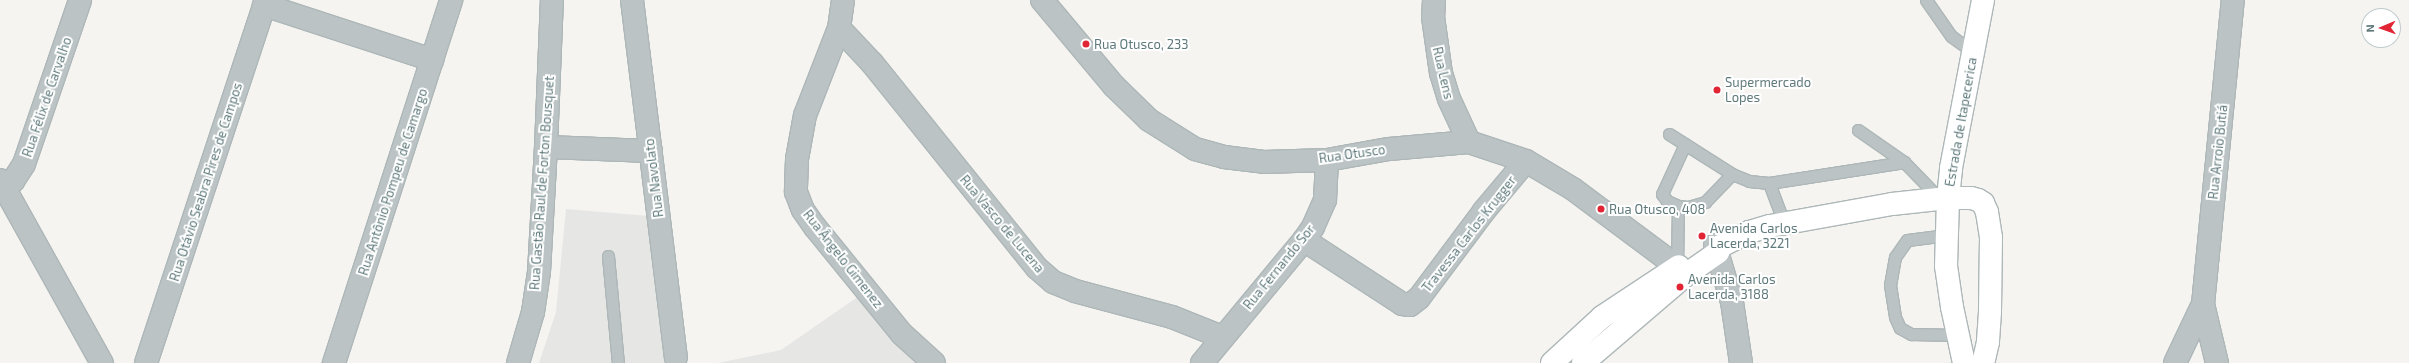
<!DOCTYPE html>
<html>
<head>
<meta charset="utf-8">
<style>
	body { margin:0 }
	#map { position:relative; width:2409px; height:363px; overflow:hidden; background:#f5f4f1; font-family:"Exo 2",sans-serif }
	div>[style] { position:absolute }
	.built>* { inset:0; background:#e6e6e5 }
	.roads { filter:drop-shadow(1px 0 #aeb7b8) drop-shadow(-1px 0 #aeb7b8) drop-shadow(0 1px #aeb7b8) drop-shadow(0 -1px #aeb7b8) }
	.service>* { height:11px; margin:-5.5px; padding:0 5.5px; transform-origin:5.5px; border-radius:5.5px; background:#bbc3c4 }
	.minor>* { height:22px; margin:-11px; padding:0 11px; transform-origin:11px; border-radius:11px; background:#bbc3c4 }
	.secondary>* { height:22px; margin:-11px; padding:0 11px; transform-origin:11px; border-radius:11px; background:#fff }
	.primary>* { height:22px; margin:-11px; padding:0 11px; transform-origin:11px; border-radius:11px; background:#fff }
	.dots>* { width:11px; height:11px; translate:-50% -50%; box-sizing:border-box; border:2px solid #fff; border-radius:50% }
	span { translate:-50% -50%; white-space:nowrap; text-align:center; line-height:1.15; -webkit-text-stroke:4px #fff; paint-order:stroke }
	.poi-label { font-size:13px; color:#607a7c }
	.left { translate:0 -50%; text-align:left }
	.street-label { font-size:13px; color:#607a7c }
	.north { position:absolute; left:2361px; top:8px; width:40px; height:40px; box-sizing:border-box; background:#fff; border:1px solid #bfcacb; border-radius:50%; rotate:268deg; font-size:11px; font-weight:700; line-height:16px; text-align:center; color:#607a7c }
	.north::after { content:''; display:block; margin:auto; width:14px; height:18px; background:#e22534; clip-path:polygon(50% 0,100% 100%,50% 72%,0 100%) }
</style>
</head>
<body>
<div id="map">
	<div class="built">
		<i style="clip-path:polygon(566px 209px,649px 216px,667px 363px,539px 363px,556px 312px)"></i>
		<i style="clip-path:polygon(859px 296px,929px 363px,718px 363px,781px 350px)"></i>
	</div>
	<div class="roads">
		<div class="service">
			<i style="left:1926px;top:0;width:44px;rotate:55.2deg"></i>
			<i style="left:1951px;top:36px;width:27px;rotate:36deg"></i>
			<i style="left:1858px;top:130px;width:56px;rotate:34.8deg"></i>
			<i style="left:1669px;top:134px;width:75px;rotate:32.4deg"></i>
			<i style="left:1732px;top:174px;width:18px;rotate:22deg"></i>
			<i style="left:1749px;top:181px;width:20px;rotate:6deg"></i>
			<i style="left:1769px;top:183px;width:137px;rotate:-8.8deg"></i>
			<i style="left:1904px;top:162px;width:52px;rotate:45.8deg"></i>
			<i style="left:1685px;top:144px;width:55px;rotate:114.7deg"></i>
			<i style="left:1662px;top:194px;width:9px;rotate:54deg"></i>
			<i style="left:1667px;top:201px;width:12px;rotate:24deg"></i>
			<i style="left:1678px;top:206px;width:10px;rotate:6deg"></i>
			<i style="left:1688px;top:207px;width:18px;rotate:-16deg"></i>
			<i style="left:1705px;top:202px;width:39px;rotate:-46deg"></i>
			<i style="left:1769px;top:183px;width:43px;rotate:69.4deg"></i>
			<i style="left:1947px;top:235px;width:40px;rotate:172.9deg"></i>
			<i style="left:1907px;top:240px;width:21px;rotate:125deg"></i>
			<i style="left:1895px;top:257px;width:28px;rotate:100deg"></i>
			<i style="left:1890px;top:285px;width:32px;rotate:81deg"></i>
			<i style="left:1895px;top:317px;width:12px;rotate:66deg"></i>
			<i style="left:1900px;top:328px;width:13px;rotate:29deg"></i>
			<i style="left:1911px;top:334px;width:47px;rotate:1.2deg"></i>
			<i style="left:608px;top:256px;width:107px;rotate:84.7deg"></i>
			<i style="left:1677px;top:267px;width:61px;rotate:-89.1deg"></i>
		</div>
		<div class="minor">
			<i style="left:632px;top:0;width:360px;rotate:83deg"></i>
			<i style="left:843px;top:0;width:28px;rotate:98deg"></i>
			<i style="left:839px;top:28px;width:93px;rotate:111.3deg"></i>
			<i style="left:805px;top:115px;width:45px;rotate:100.3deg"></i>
			<i style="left:797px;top:159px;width:33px;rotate:92deg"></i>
			<i style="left:796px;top:192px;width:19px;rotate:69deg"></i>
			<i style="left:803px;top:210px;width:21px;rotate:55deg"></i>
			<i style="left:815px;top:227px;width:138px;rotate:50.9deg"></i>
			<i style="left:902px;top:334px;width:43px;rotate:42.2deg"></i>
			<i style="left:1042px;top:0;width:112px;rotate:50.1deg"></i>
			<i style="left:1114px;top:86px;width:49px;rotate:44.2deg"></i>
			<i style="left:1149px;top:120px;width:54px;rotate:32.2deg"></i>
			<i style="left:1195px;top:149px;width:30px;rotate:15deg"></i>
			<i style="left:1224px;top:157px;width:40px;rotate:7.1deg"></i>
			<i style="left:1264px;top:162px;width:63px;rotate:-1.8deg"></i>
			<i style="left:1327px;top:160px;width:63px;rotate:-10.1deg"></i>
			<i style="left:1389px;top:149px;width:80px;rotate:-5deg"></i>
			<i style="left:1469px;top:142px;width:60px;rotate:18.4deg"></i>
			<i style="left:1526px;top:161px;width:55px;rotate:30.8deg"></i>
			<i style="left:1573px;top:189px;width:142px;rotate:36.7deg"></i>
			<i style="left:1434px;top:0;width:17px;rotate:93deg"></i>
			<i style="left:1433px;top:17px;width:57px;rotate:81.9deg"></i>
			<i style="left:1441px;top:73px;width:27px;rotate:73deg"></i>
			<i style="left:1449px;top:99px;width:47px;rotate:65.1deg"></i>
			<i style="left:264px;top:5px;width:177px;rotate:18.1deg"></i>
			<i style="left:839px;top:28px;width:48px;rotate:46.7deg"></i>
			<i style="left:872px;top:63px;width:263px;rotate:51.2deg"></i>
			<i style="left:1037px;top:268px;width:21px;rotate:41deg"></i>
			<i style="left:1053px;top:282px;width:24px;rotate:22deg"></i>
			<i style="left:1075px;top:291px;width:100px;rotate:15deg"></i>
			<i style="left:1172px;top:317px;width:54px;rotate:21.8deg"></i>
			<i style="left:546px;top:147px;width:105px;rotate:2.2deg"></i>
			<i style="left:0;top:180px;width:210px;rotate:60.9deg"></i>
			<i style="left:5px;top:188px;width:11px;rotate:-41deg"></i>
			<i style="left:13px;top:181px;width:20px;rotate:-57deg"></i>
			<i style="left:24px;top:164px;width:173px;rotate:-71.1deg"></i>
			<i style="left:1304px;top:240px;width:117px;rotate:33.1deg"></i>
			<i style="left:1402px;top:304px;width:8px;rotate:7deg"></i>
			<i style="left:1410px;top:305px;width:11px;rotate:-38deg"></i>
			<i style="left:1419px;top:298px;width:109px;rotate:-53.2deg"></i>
			<i style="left:1484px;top:211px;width:65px;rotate:-50deg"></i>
			<i style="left:1715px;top:245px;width:59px;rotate:73.4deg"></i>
			<i style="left:1732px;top:302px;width:62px;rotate:81.6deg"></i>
			<i style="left:2203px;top:304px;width:61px;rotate:76.7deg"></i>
			<i style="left:146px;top:363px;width:382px;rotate:-71.7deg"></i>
			<i style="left:334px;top:363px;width:381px;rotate:-72.1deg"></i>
			<i style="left:518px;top:363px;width:53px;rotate:-73.6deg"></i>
			<i style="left:533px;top:312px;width:40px;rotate:-81.5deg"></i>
			<i style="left:539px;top:272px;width:125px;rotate:-86.8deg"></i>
			<i style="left:546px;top:147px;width:147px;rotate:-87.7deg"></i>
			<i style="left:1202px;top:363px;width:160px;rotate:-50.3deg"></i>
			<i style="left:1304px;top:240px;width:16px;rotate:-55deg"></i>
			<i style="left:1313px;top:227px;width:30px;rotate:-66deg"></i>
			<i style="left:1325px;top:200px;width:40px;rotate:-87.1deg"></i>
			<i style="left:2175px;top:363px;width:65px;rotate:-64.6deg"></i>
			<i style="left:2203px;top:304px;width:305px;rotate:-84.4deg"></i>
		</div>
		<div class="secondary">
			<i style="left:1552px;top:363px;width:68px;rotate:-42.6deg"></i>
			<i style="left:1602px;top:317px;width:92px;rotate:-33.5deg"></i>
			<i style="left:1583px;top:363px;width:137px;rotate:-40.6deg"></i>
			<i style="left:1687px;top:274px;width:38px;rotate:-35deg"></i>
			<i style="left:1718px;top:252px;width:7px;rotate:-63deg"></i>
			<i style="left:1721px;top:246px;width:31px;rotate:-27deg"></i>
			<i style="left:1749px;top:232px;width:22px;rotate:-16deg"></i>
			<i style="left:1770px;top:226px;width:124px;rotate:-10.2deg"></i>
			<i style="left:1892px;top:204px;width:56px;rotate:-6.1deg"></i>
		</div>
		<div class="primary">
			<i style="left:1948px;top:198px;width:23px"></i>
			<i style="left:1971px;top:198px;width:7px;rotate:16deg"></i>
			<i style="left:1978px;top:200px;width:6px;rotate:31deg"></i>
			<i style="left:1983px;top:203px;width:10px;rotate:66deg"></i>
			<i style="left:1987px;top:212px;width:26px;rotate:81deg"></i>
			<i style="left:1991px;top:238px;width:74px;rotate:90.8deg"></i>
			<i style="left:1990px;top:312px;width:30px;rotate:94deg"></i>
			<i style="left:1988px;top:342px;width:22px;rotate:103deg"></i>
			<i style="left:1964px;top:363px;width:57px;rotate:-102.1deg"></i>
			<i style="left:1952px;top:307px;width:41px;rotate:-98.3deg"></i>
			<i style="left:1946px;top:266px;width:68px;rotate:-88.3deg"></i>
			<i style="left:1948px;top:198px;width:30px;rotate:-84deg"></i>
			<i style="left:1951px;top:168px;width:171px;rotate:-79.2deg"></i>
		</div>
	</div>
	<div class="dots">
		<i style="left:1086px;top:44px;background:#e22534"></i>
		<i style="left:1717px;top:90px;background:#e22534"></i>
		<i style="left:1601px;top:209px;background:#e22534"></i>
		<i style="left:1702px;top:236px;background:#e22534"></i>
		<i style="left:1680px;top:287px;background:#e22534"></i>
	</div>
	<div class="poi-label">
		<span class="left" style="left:1094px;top:44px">Rua Otusco, 233</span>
		<span class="left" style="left:1725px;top:90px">Supermercado<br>Lopes</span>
		<span class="left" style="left:1609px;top:209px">Rua Otusco, 408</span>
		<span class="left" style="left:1710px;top:236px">Avenida Carlos<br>Lacerda, 3221</span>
		<span class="left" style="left:1688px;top:287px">Avenida Carlos<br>Lacerda, 3188</span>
	</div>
	<div class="street-label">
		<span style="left:1443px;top:73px;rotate:77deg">Rua Lens</span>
		<span style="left:47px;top:97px;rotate:-71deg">Rua Félix de Carvalho</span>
		<span style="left:1961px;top:122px;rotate:-80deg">Estrada de Itapecerica</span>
		<span style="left:2218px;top:152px;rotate:-84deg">Rua Arroio Butiá</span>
		<span style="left:1352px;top:154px;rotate:-8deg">Rua Otusco</span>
		<span style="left:654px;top:178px;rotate:-97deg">Rua Navolato</span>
		<span style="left:206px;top:182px;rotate:-72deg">Rua Otávio Seabra Pires de Campos</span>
		<span style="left:393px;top:182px;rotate:-72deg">Rua Antônio Pompeu de Camargo</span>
		<span style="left:542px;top:183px;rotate:-86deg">Rua Gastão Raul de Forton Bousquet</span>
		<span style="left:1002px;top:224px;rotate:50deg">Rua Vasco de Lucena</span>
		<span style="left:1469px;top:234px;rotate:-52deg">Travessa Carlos Krugger</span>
		<span style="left:843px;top:259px;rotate:52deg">Rua Ângelo Gimenez</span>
		<span style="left:1279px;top:267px;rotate:-51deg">Rua Fernando Sor</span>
	</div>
	<div class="north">N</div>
</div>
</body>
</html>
